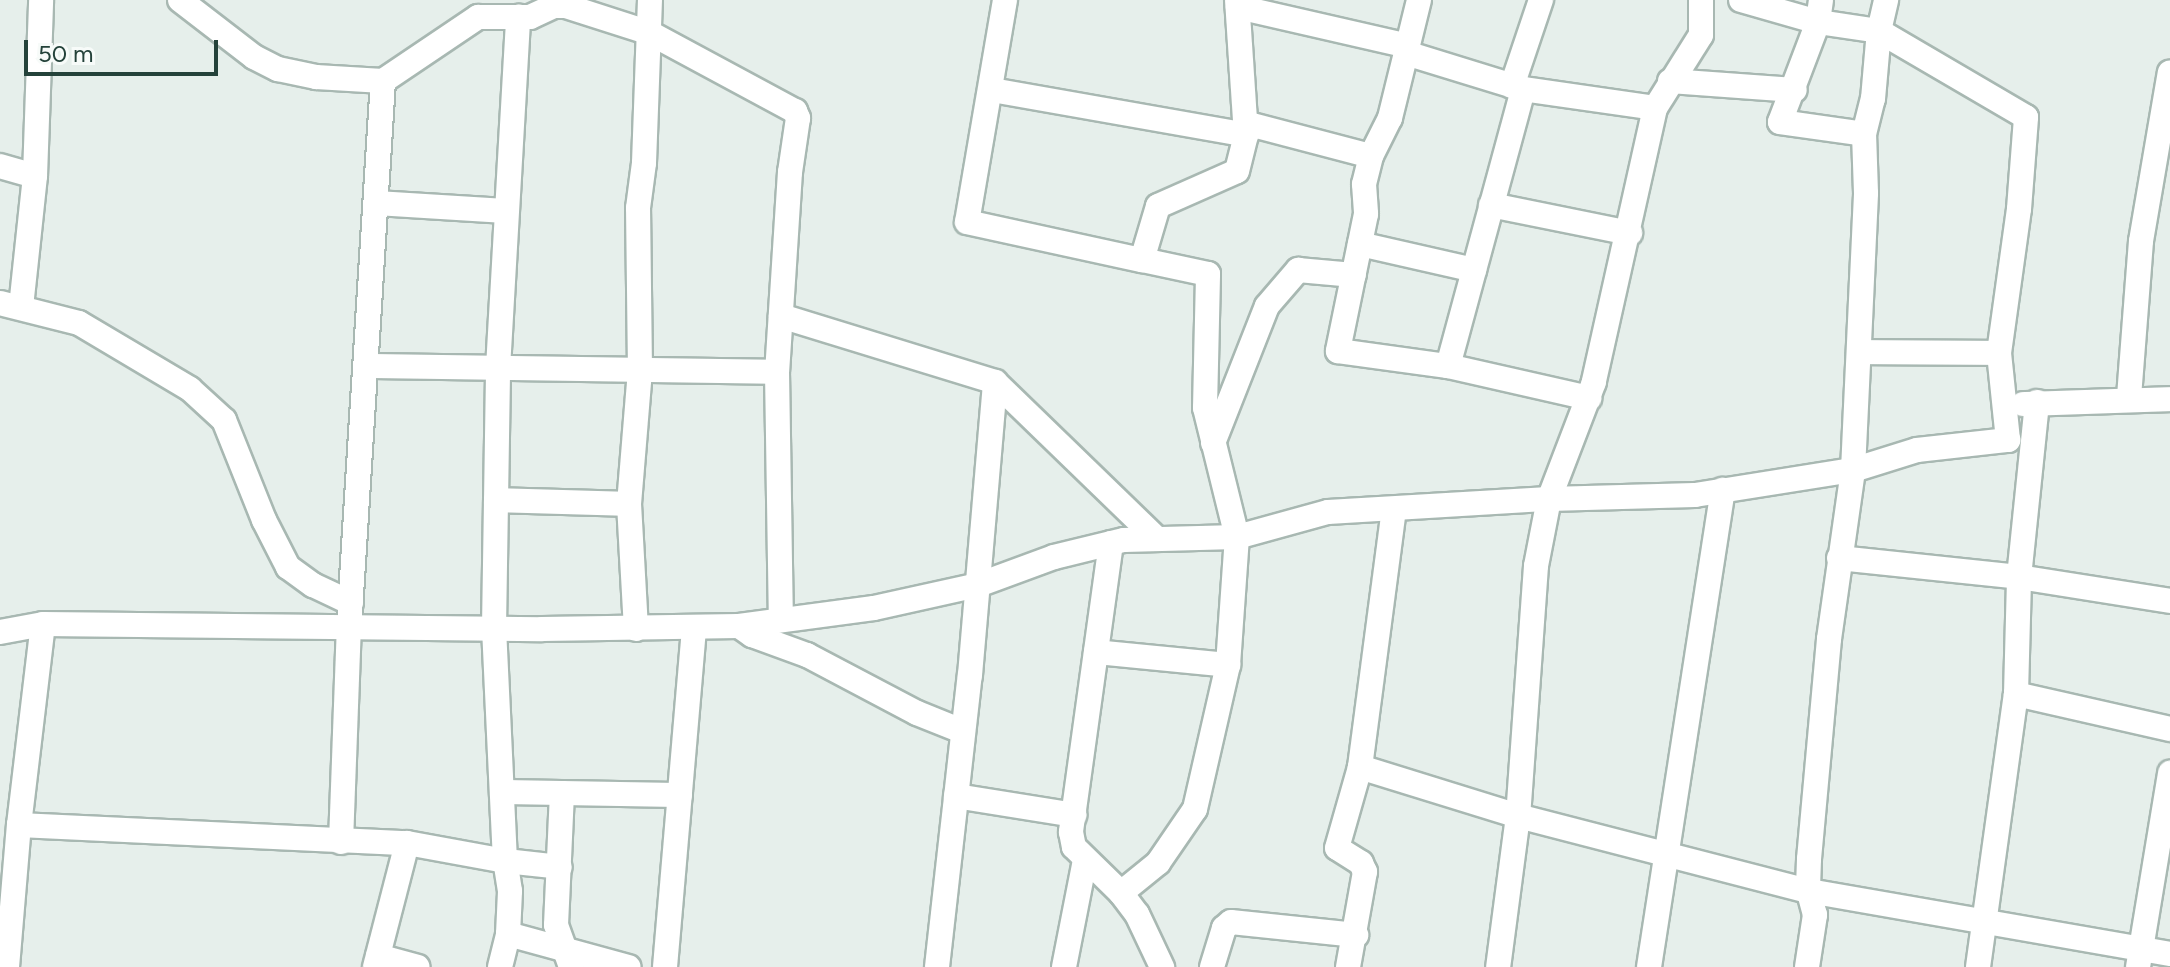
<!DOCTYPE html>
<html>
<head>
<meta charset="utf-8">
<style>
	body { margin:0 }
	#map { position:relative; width:2170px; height:967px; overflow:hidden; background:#e6efeb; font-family:Figtree,sans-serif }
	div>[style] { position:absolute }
	.roads { filter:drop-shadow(2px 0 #a8b8b2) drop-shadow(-2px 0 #a8b8b2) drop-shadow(0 2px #a8b8b2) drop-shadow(0 -2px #a8b8b2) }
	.minor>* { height:24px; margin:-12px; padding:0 12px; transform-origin:12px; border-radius:12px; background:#fff }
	span { translate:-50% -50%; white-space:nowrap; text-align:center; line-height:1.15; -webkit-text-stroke:8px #f7fbf9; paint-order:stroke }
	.scale { position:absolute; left:24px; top:40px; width:194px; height:36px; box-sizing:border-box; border:4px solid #24423a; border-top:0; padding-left:10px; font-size:24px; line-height:28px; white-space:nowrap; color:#24423a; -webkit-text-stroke:6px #f7fbf9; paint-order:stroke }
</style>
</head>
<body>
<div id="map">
	<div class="roads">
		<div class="minor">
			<i style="left:180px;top:0;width:93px;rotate:37.6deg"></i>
			<i style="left:254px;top:57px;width:27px;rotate:27deg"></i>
			<i style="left:278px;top:69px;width:39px;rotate:12deg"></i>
			<i style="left:316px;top:77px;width:67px;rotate:3.4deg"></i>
			<i style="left:383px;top:81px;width:115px;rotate:-34deg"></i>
			<i style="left:478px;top:17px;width:52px"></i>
			<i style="left:530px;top:17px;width:26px;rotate:-25deg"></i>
			<i style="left:554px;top:6px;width:12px"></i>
			<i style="left:566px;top:6px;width:88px;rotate:17.8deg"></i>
			<i style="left:650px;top:33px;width:165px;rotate:28.3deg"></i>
			<i style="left:795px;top:111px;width:8px;rotate:67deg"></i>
			<i style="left:798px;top:118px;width:55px;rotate:98.4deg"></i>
			<i style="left:790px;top:172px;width:200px;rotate:93.7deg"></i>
			<i style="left:777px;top:372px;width:248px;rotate:89.1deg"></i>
			<i style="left:1005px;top:0;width:225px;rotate:99.7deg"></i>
			<i style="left:967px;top:222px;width:179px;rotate:12.3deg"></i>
			<i style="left:1419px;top:0;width:122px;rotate:103.8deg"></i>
			<i style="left:1390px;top:118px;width:42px;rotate:116.6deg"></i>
			<i style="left:1371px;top:156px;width:29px;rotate:104deg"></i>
			<i style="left:1364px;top:184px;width:30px;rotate:86deg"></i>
			<i style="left:1366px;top:214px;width:140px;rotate:101.6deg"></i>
			<i style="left:1338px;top:351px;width:111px;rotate:7.8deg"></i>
			<i style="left:1448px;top:366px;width:145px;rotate:12.8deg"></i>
			<i style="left:1701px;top:0;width:35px;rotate:90deg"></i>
			<i style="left:1701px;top:35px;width:86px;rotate:122.2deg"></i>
			<i style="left:1655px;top:108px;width:281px;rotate:102.6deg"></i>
			<i style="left:1594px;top:382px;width:125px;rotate:111deg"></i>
			<i style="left:1549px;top:499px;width:146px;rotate:-1.6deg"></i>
			<i style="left:1695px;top:495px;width:160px;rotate:-9deg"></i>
			<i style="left:1853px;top:470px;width:67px;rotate:-17.4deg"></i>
			<i style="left:1917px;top:450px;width:92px;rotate:-6.3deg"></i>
			<i style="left:2008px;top:440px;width:87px;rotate:-95.9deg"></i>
			<i style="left:1999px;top:353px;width:145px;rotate:-82.1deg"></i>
			<i style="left:2019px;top:209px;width:92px;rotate:-85.6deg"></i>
			<i style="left:2026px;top:117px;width:170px;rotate:-149.7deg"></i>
			<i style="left:1879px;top:31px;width:62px;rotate:-171.6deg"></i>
			<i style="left:1818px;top:22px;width:80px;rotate:-164.1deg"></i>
			<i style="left:1821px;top:0;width:22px;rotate:98deg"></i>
			<i style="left:1818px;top:22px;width:107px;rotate:110.8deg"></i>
			<i style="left:1780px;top:122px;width:85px;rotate:8.1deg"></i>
			<i style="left:1238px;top:7px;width:174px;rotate:12.9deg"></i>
			<i style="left:1406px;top:53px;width:122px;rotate:17.1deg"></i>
			<i style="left:1523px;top:89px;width:133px;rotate:8.2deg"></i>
			<i style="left:1670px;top:81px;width:125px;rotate:4.1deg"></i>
			<i style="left:1512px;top:86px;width:91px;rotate:-71.4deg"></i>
			<i style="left:992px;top:90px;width:258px;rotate:10deg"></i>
			<i style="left:1245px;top:123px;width:130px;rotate:14.7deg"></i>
			<i style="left:0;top:166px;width:36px;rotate:16deg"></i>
			<i style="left:376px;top:203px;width:130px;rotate:3.5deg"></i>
			<i style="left:1491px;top:205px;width:142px;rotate:11.4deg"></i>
			<i style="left:1360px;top:244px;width:117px;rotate:12.8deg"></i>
			<i style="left:0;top:303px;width:81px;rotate:14.2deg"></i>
			<i style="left:79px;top:323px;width:129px;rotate:30.7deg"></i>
			<i style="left:190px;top:389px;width:46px;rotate:42.4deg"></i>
			<i style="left:224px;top:420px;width:108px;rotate:68.2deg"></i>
			<i style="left:264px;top:520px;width:53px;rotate:62.9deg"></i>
			<i style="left:288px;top:567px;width:31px;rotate:36deg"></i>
			<i style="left:313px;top:585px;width:42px;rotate:25.3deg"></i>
			<i style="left:21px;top:307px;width:132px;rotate:-83.9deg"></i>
			<i style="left:35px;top:176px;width:176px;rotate:-88deg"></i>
			<i style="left:781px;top:316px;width:224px;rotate:17.1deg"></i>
			<i style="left:995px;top:382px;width:224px;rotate:44.1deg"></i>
			<i style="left:1859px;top:352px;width:140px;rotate:0.4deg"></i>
			<i style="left:367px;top:366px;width:410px;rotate:0.8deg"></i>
			<i style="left:1448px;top:366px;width:287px;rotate:-74.8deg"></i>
			<i style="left:2129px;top:397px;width:156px;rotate:-85.6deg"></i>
			<i style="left:2141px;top:241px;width:171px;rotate:-80.3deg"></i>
			<i style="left:2023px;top:404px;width:147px;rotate:-1.9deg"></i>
			<i style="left:1213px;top:443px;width:147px;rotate:-68.5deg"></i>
			<i style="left:1267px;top:306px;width:48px;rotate:-49.3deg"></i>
			<i style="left:1298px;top:270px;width:56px;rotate:5.1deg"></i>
			<i style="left:496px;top:500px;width:133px;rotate:1.7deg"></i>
			<i style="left:1111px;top:543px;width:292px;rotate:97.9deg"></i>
			<i style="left:1071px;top:832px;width:15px;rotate:79deg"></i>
			<i style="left:1074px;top:847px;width:66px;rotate:44.4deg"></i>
			<i style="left:1121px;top:893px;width:26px;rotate:53deg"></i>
			<i style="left:1137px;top:914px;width:59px;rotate:64.7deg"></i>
			<i style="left:1839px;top:558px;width:181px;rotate:6deg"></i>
			<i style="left:2019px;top:577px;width:153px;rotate:9deg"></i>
			<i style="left:739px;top:626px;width:16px;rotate:35deg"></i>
			<i style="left:752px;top:635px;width:59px;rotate:20deg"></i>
			<i style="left:807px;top:655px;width:124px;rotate:27.8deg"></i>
			<i style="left:917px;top:713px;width:48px;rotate:21.8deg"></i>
			<i style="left:636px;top:629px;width:125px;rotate:-93.2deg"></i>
			<i style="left:629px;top:504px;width:134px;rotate:-85.3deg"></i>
			<i style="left:640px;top:370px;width:162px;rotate:-90.7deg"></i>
			<i style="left:638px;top:208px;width:45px;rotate:-82.4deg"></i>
			<i style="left:644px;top:163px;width:163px;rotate:-87.9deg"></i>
			<i style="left:0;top:632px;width:44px;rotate:-10.5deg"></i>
			<i style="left:43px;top:624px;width:499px;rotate:0.6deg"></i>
			<i style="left:542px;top:629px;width:197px;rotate:-0.9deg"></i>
			<i style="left:739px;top:626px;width:136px;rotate:-7.6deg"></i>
			<i style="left:874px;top:608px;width:107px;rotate:-12.5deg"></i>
			<i style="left:978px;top:585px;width:81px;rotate:-20.2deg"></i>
			<i style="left:1054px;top:557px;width:72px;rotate:-13.7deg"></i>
			<i style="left:1124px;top:540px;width:113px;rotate:-1.5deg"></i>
			<i style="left:1237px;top:537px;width:94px;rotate:-15.4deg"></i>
			<i style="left:1328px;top:512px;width:221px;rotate:-3.4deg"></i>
			<i style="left:1549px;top:499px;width:68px;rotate:101deg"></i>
			<i style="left:1536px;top:566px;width:251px;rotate:94.1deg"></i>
			<i style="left:1518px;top:816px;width:152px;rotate:97.5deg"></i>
			<i style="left:1096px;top:652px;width:133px;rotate:5.6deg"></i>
			<i style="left:2016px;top:694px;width:158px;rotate:12.8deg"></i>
			<i style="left:1360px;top:767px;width:165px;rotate:17.2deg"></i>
			<i style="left:1518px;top:816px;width:301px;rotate:14.5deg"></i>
			<i style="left:1809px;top:891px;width:366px;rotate:9.9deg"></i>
			<i style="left:502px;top:792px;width:178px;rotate:1deg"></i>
			<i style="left:562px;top:793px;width:132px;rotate:92.6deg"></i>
			<i style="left:556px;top:925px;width:45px;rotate:70.3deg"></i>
			<i style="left:956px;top:796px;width:120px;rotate:9.1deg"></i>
			<i style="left:19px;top:825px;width:388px;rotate:2.7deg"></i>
			<i style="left:407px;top:843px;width:100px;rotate:10.4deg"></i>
			<i style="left:505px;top:861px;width:55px;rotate:6.2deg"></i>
			<i style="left:341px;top:842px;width:215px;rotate:-87.9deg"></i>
			<i style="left:349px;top:627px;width:547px;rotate:-86.44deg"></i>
			<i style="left:1121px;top:893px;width:48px;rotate:-39deg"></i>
			<i style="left:1158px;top:863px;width:65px;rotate:-55.6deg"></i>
			<i style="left:1195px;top:809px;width:148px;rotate:-77.1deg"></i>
			<i style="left:1228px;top:665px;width:128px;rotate:-86deg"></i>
			<i style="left:1237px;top:537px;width:133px;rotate:-103.9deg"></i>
			<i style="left:1205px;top:408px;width:134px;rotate:-88.7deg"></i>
			<i style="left:1208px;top:274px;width:67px;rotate:-168deg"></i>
			<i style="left:1142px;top:260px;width:56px;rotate:-73.5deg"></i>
			<i style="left:1158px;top:206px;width:86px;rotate:-23.9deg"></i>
			<i style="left:1237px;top:171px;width:37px;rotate:-76deg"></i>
			<i style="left:1246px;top:135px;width:135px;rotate:-93.8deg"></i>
			<i style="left:508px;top:934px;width:125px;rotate:15.3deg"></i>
			<i style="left:378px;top:956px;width:41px;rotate:15.4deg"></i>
			<i style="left:7px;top:967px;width:143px;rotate:-85.2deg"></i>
			<i style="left:19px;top:825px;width:202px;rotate:-83.2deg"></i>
			<i style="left:375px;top:967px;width:128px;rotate:-75.5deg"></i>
			<i style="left:500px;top:967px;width:34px;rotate:-76deg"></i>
			<i style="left:508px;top:934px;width:43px;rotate:-87.3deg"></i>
			<i style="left:510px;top:891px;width:30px;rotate:-99deg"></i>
			<i style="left:505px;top:861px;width:233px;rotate:-92.7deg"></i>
			<i style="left:494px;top:628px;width:260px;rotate:-89.1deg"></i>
			<i style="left:498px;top:368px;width:352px;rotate:-86.7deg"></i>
			<i style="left:665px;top:967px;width:339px;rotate:-85.1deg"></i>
			<i style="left:937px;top:967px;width:294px;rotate:-83.6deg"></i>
			<i style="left:970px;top:675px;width:294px;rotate:-85.1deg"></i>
			<i style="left:1064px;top:967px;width:109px;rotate:-78.9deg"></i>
			<i style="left:1212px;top:967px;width:41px;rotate:-72.9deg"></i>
			<i style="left:1224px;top:928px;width:9px;rotate:-41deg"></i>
			<i style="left:1231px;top:922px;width:126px;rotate:5.9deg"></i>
			<i style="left:1348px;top:967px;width:97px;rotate:-79.9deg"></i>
			<i style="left:1365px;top:872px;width:10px;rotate:-114deg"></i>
			<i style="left:1361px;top:863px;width:28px;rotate:-148deg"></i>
			<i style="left:1337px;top:848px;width:84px;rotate:-74.1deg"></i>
			<i style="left:1360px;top:767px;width:260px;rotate:-82.5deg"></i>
			<i style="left:1649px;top:967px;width:483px;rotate:-81.2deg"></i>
			<i style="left:1807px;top:967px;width:53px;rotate:-81.3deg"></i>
			<i style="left:1815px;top:915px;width:28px;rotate:-105deg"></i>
			<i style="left:1808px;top:888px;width:29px;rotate:-88deg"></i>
			<i style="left:1809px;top:859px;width:221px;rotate:-84.8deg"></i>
			<i style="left:1829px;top:639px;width:171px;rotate:-81.9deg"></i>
			<i style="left:1853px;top:470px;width:277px;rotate:-87.3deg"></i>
			<i style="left:1866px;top:193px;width:59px;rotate:-91.9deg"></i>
			<i style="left:1864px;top:134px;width:36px;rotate:-76deg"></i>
			<i style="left:1873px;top:99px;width:68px;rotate:-85deg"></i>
			<i style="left:1879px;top:31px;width:32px;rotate:-77deg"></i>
			<i style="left:1978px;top:967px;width:276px;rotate:-82.1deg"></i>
			<i style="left:2016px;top:694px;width:117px;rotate:-88.5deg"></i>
			<i style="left:2019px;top:577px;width:176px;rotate:-84.1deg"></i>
			<i style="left:2138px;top:967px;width:197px;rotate:-80.6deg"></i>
		</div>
	</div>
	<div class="scale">50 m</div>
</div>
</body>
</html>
